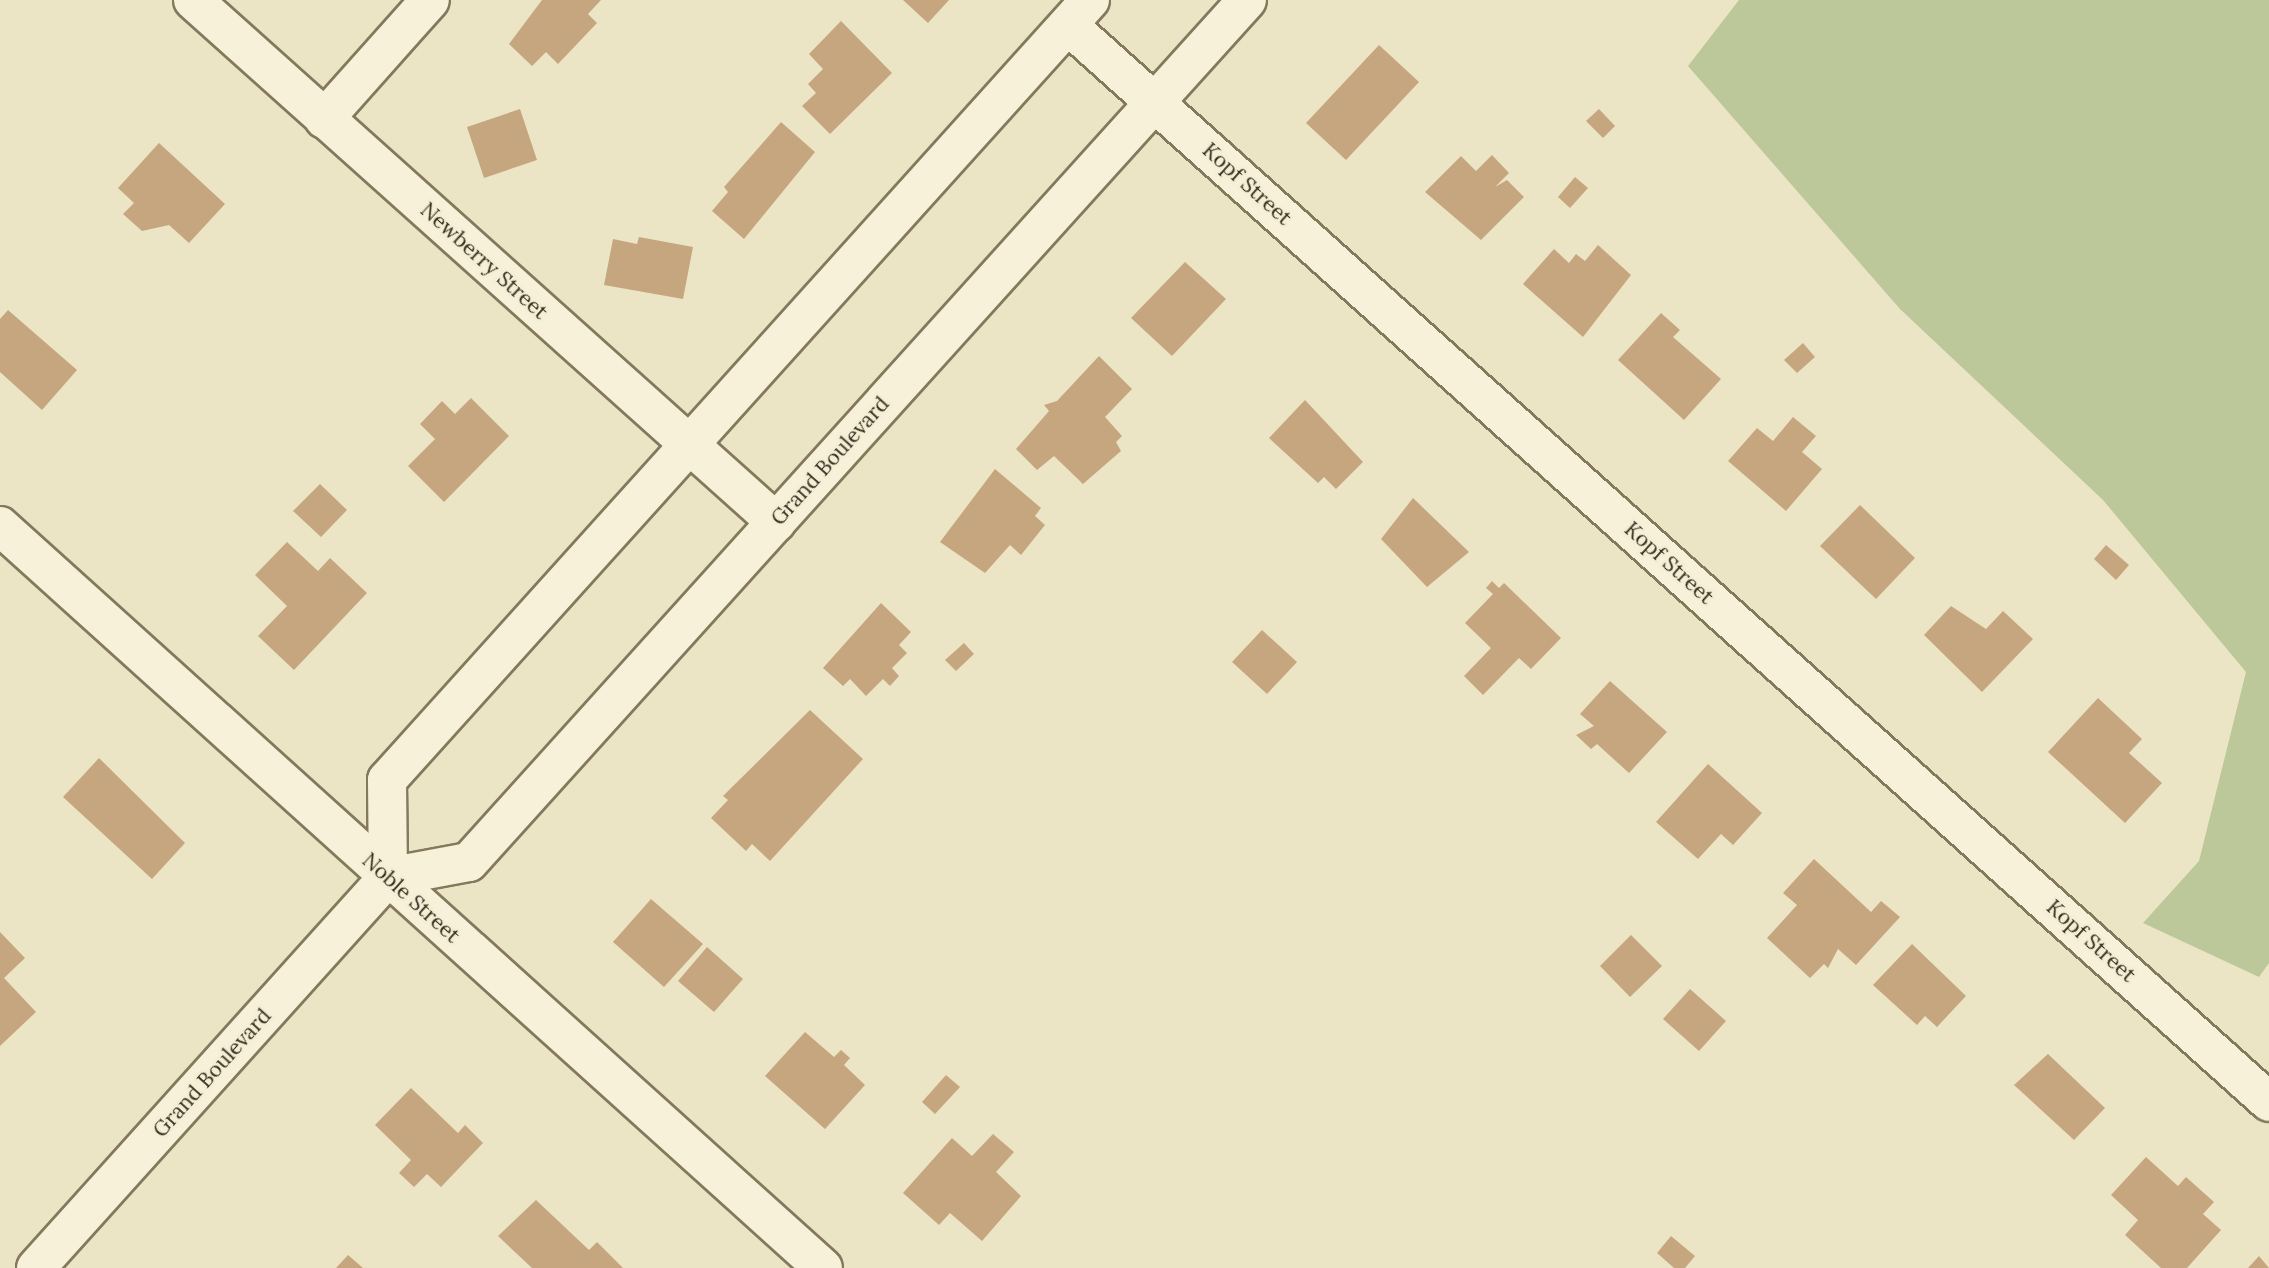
<!DOCTYPE html>
<html>
<head>
<meta charset="utf-8">
<style>
	body { margin:0 }
	#map { position:relative; width:2269px; height:1268px; overflow:hidden; background:#ebe5c5; font-family:Lora,serif }
	div>[style] { position:absolute }
	.green>* { inset:0; background:#bcc89a }
	.building>* { inset:0; background:#c6a67e }
	.roads { filter:drop-shadow(2px 0 #84785d) drop-shadow(-2px 0 #84785d) drop-shadow(0 2px #84785d) drop-shadow(0 -2px #84785d) }
	.minor>* { height:38px; margin:-19px; padding:0 19px; transform-origin:19px; border-radius:19px; background:#f6f1d8 }
	span { translate:-50% -50%; white-space:nowrap; text-align:center; line-height:1.15; -webkit-text-stroke:5px #f3eed4; paint-order:stroke }
	.street-label { font-size:21px; color:#362d1f }
</style>
</head>
<body>
<div id="map">
	<div class="green">
		<i style="clip-path:polygon(1739px 0,2269px 0,2269px 963px,2259px 977px,2143px 923px,2199px 861px,2246px 672px,2103px 500px,1900px 309px,1688px 66px)"></i>
	</div>
	<div class="building">
		<i style="clip-path:polygon(542px 0,601px 0,588px 14px,597px 23px,558px 64px,546px 52px,532px 66px,509px 44px)"></i>
		<i style="clip-path:polygon(903px 0,949px 0,928px 23px)"></i>
		<i style="clip-path:polygon(841px 21px,892px 73px,830px 134px,802px 106px,816px 93px,808px 84px,823px 69px,809px 54px)"></i>
		<i style="clip-path:polygon(1379px 45px,1419px 82px,1346px 160px,1306px 123px)"></i>
		<i style="clip-path:polygon(520px 109px,537px 160px,484px 178px,467px 127px)"></i>
		<i style="clip-path:polygon(1599px 109px,1615px 126px,1603px 138px,1586px 121px)"></i>
		<i style="clip-path:polygon(781px 122px,815px 152px,744px 239px,712px 211px,728px 192px,724px 187px)"></i>
		<i style="clip-path:polygon(159px 143px,225px 204px,189px 243px,169px 225px,142px 231px,123px 214px,134px 203px,118px 188px)"></i>
		<i style="clip-path:polygon(1492px 155px,1509px 173px,1495px 187px,1507px 180px,1524px 197px,1481px 240px,1425px 192px,1461px 156px,1476px 171px)"></i>
		<i style="clip-path:polygon(1575px 177px,1588px 188px,1570px 208px,1558px 197px)"></i>
		<i style="clip-path:polygon(639px 237px,693px 247px,683px 299px,604px 285px,613px 239px,637px 244px)"></i>
		<i style="clip-path:polygon(1598px 245px,1631px 275px,1583px 337px,1523px 284px,1554px 249px,1569px 263px,1576px 254px,1585px 261px)"></i>
		<i style="clip-path:polygon(1185px 262px,1226px 299px,1172px 356px,1131px 318px)"></i>
		<i style="clip-path:polygon(8px 310px,77px 370px,42px 410px,0 372px,0 319px)"></i>
		<i style="clip-path:polygon(1661px 313px,1680px 330px,1673px 337px,1721px 379px,1684px 420px,1618px 360px)"></i>
		<i style="clip-path:polygon(1803px 343px,1815px 357px,1797px 373px,1784px 360px)"></i>
		<i style="clip-path:polygon(1099px 356px,1132px 389px,1105px 417px,1122px 436px,1116px 442px,1121px 451px,1083px 484px,1054px 456px,1037px 470px,1016px 449px,1049px 411px,1044px 405px,1057px 401px)"></i>
		<i style="clip-path:polygon(471px 398px,509px 436px,444px 502px,408px 466px,435px 439px,420px 424px,442px 401px,455px 414px)"></i>
		<i style="clip-path:polygon(1305px 400px,1363px 462px,1336px 489px,1324px 477px,1318px 483px,1269px 438px)"></i>
		<i style="clip-path:polygon(1793px 417px,1816px 436px,1802px 452px,1822px 469px,1786px 511px,1728px 461px,1757px 428px,1773px 441px)"></i>
		<i style="clip-path:polygon(995px 469px,1041px 508px,1035px 516px,1045px 525px,1021px 555px,1010px 545px,985px 573px,940px 542px)"></i>
		<i style="clip-path:polygon(320px 484px,347px 510px,321px 537px,293px 511px)"></i>
		<i style="clip-path:polygon(1413px 498px,1469px 552px,1427px 587px,1381px 539px)"></i>
		<i style="clip-path:polygon(1860px 505px,1915px 558px,1876px 599px,1820px 546px)"></i>
		<i style="clip-path:polygon(287px 542px,318px 571px,330px 558px,367px 593px,294px 670px,258px 636px,287px 606px,255px 575px)"></i>
		<i style="clip-path:polygon(2106px 545px,2129px 565px,2116px 580px,2094px 559px)"></i>
		<i style="clip-path:polygon(1492px 581px,1499px 588px,1504px 583px,1561px 638px,1531px 669px,1519px 658px,1483px 695px,1464px 676px,1491px 648px,1465px 623px,1493px 594px,1486px 588px)"></i>
		<i style="clip-path:polygon(881px 603px,911px 632px,899px 645px,907px 653px,892px 668px,899px 676px,890px 686px,883px 679px,866px 696px,850px 679px,843px 686px,823px 668px)"></i>
		<i style="clip-path:polygon(1951px 606px,1986px 629px,2003px 611px,2033px 639px,1982px 692px,1924px 635px)"></i>
		<i style="clip-path:polygon(1262px 630px,1297px 662px,1267px 694px,1232px 662px)"></i>
		<i style="clip-path:polygon(964px 643px,974px 654px,956px 671px,945px 660px)"></i>
		<i style="clip-path:polygon(1610px 681px,1667px 732px,1629px 773px,1597px 744px,1591px 749px,1576px 735px,1594px 726px,1580px 714px)"></i>
		<i style="clip-path:polygon(2098px 698px,2142px 739px,2129px 753px,2162px 783px,2125px 823px,2048px 752px)"></i>
		<i style="clip-path:polygon(810px 710px,863px 759px,770px 861px,752px 844px,746px 851px,711px 818px,728px 800px,723px 796px)"></i>
		<i style="clip-path:polygon(99px 758px,185px 843px,152px 879px,63px 797px)"></i>
		<i style="clip-path:polygon(1708px 764px,1762px 813px,1733px 845px,1721px 834px,1698px 859px,1656px 822px)"></i>
		<i style="clip-path:polygon(1814px 859px,1871px 912px,1881px 901px,1900px 917px,1856px 965px,1838px 949px,1828px 968px,1824px 964px,1810px 978px,1767px 938px,1797px 905px,1783px 893px)"></i>
		<i style="clip-path:polygon(651px 899px,703px 944px,664px 987px,613px 942px)"></i>
		<i style="clip-path:polygon(0 932px,25px 958px,4px 978px,36px 1012px,0 1046px)"></i>
		<i style="clip-path:polygon(1631px 935px,1662px 966px,1630px 997px,1600px 966px)"></i>
		<i style="clip-path:polygon(1912px 944px,1966px 996px,1937px 1027px,1925px 1016px,1917px 1025px,1873px 985px)"></i>
		<i style="clip-path:polygon(707px 947px,743px 979px,714px 1012px,678px 981px)"></i>
		<i style="clip-path:polygon(1690px 989px,1726px 1021px,1699px 1051px,1663px 1019px)"></i>
		<i style="clip-path:polygon(805px 1032px,834px 1057px,841px 1050px,850px 1058px,844px 1065px,865px 1085px,825px 1129px,765px 1076px)"></i>
		<i style="clip-path:polygon(2048px 1054px,2105px 1108px,2074px 1140px,2014px 1085px)"></i>
		<i style="clip-path:polygon(946px 1075px,960px 1087px,935px 1114px,922px 1102px)"></i>
		<i style="clip-path:polygon(411px 1088px,458px 1133px,465px 1125px,483px 1143px,441px 1187px,427px 1174px,414px 1187px,399px 1173px,411px 1160px,375px 1125px)"></i>
		<i style="clip-path:polygon(993px 1134px,1014px 1152px,996px 1172px,1021px 1196px,982px 1241px,950px 1213px,939px 1225px,903px 1193px,952px 1138px,972px 1156px)"></i>
		<i style="clip-path:polygon(2146px 1157px,2178px 1186px,2186px 1177px,2214px 1202px,2203px 1214px,2221px 1230px,2187px 1268px,2161px 1268px,2125px 1235px,2138px 1220px,2111px 1195px)"></i>
		<i style="clip-path:polygon(536px 1200px,589px 1250px,597px 1242px,623px 1268px,532px 1268px,498px 1236px)"></i>
		<i style="clip-path:polygon(1671px 1236px,1695px 1256px,1685px 1268px,1674px 1268px,1657px 1253px)"></i>
		<i style="clip-path:polygon(348px 1255px,363px 1268px,336px 1268px)"></i>
		<i style="clip-path:polygon(2259px 1256px,2269px 1268px,2248px 1268px)"></i>
	</div>
	<div class="roads">
		<div class="minor">
			<i style="left:193px;top:0;width:783px;rotate:41.84deg"></i>
			<i style="left:1068px;top:25px;width:1613px;rotate:41.88deg"></i>
			<i style="left:324px;top:119px;width:159px;rotate:-48.3deg"></i>
			<i style="left:0;top:526px;width:1108px;rotate:42.04deg"></i>
			<i style="left:388px;top:877px;width:97px;rotate:-90.6deg"></i>
			<i style="left:387px;top:780px;width:1050px;rotate:-47.97deg"></i>
			<i style="left:36px;top:1268px;width:526px;rotate:-48deg"></i>
			<i style="left:388px;top:877px;width:82px;rotate:-10.5deg"></i>
			<i style="left:469px;top:862px;width:1161px;rotate:-47.93deg"></i>
		</div>
	</div>
	<div class="street-label">
		<span style="left:1247px;top:184px;rotate:42deg">Kopf Street</span>
		<span style="left:484px;top:261px;rotate:42deg">Newberry Street</span>
		<span style="left:830px;top:461px;rotate:-48deg">Grand Boulevard</span>
		<span style="left:1669px;top:563px;rotate:42deg">Kopf Street</span>
		<span style="left:411px;top:898px;rotate:42deg">Noble Street</span>
		<span style="left:2091px;top:941px;rotate:42deg">Kopf Street</span>
		<span style="left:212px;top:1073px;rotate:-48deg">Grand Boulevard</span>
	</div>
</div>
</body>
</html>
